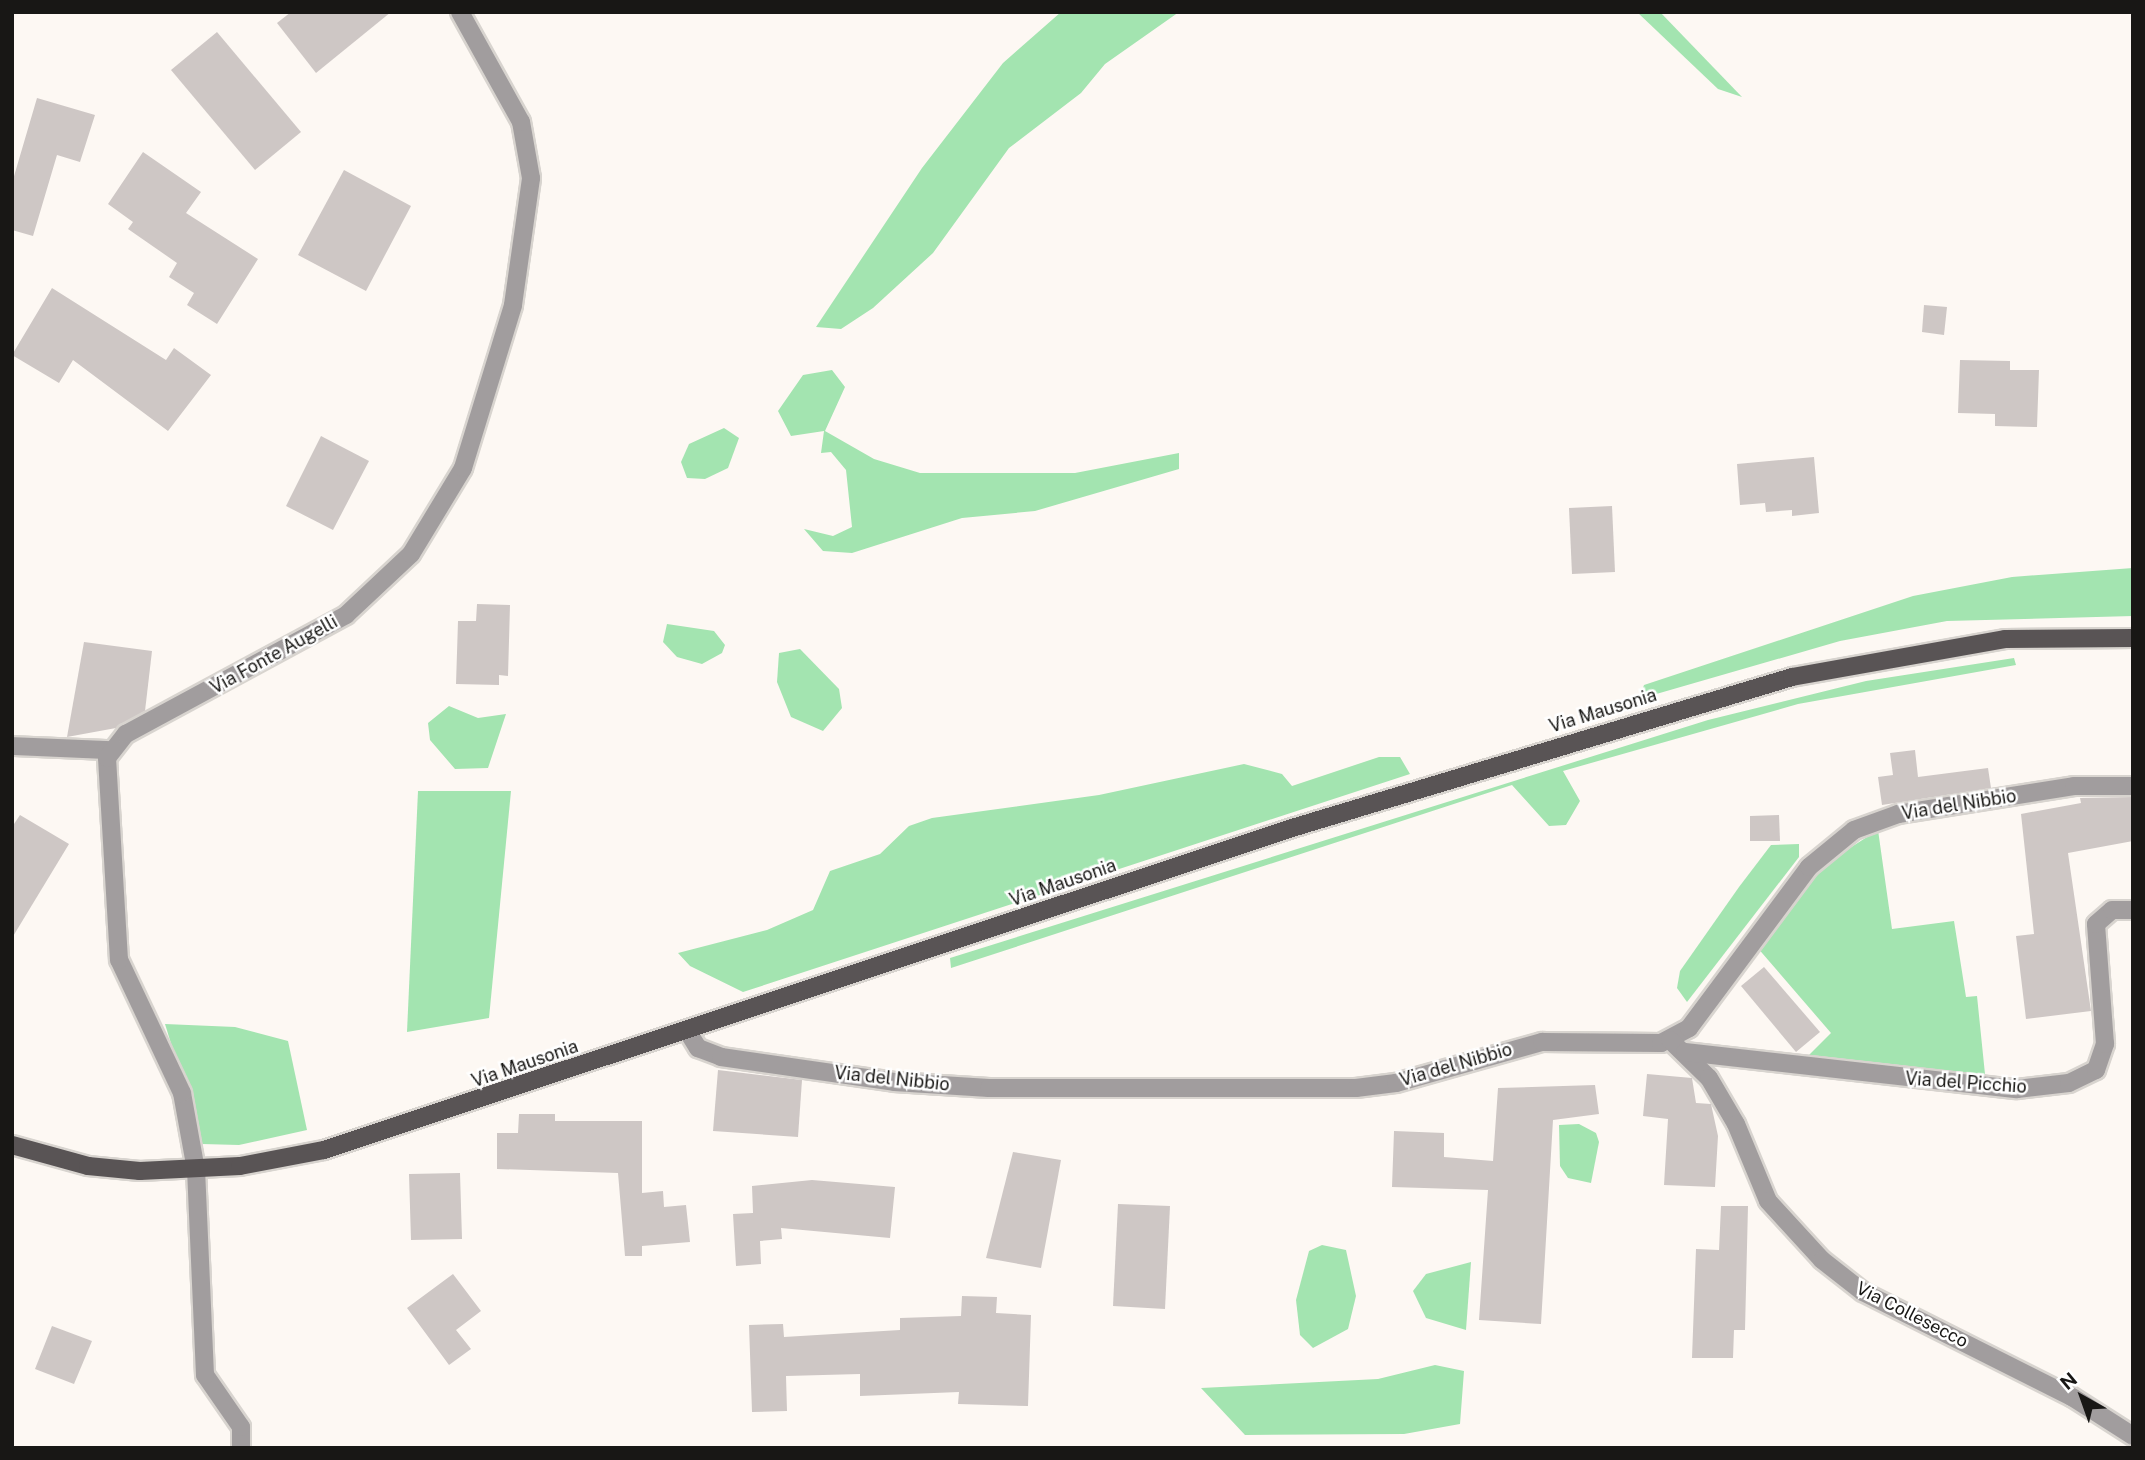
<!DOCTYPE html>
<html>
<head>
<meta charset="utf-8">
<style>
	body { margin:0 }
	#map { position:relative; width:2145px; height:1460px; overflow:hidden; background:#fdf8f3; font-family:"Public Sans",sans-serif }
	div>[style] { position:absolute }
	.green>* { inset:0; background:#a3e4b0 }
	.building>* { inset:0; background:#cec7c5 }
	.roads { filter:drop-shadow(2px 0 #d8d4cf) drop-shadow(-2px 0 #d8d4cf) drop-shadow(0 2px #d8d4cf) drop-shadow(0 -2px #d8d4cf) }
	.minor>* { height:18px; margin:-9px; padding:0 9px; transform-origin:9px; border-radius:9px; background:#a19d9e }
	.major>* { height:18px; margin:-9px; padding:0 9px; transform-origin:9px; border-radius:9px; background:#595455 }
	span { translate:-50% -50%; white-space:nowrap; text-align:center; line-height:1.15; -webkit-text-stroke:5px #fff; paint-order:stroke }
	.street-label { font-size:18px; color:#181715 }
	.frame { position:absolute; inset:0; border:14px solid #181715; pointer-events:none }
	.north { position:absolute; left:2047px; top:1362px; width:70px; height:70px; -webkit-text-stroke:5px #fff; paint-order:stroke; rotate:320deg; font-size:19px; font-weight:700; line-height:28px; text-align:center; color:#181715 }
	.north::after { content:''; display:block; margin:auto; width:24px; height:32px; background:#181715; clip-path:polygon(50% 0,100% 100%,50% 72%,0 100%) }
</style>
</head>
<body>
<div id="map">
	<div class="green">
		<i style="clip-path:polygon(1061px 12px,1179px 12px,1105px 64px,1081px 93px,1009px 148px,933px 253px,873px 308px,841px 329px,816px 327px,922px 168px,1003px 63px)"></i>
		<i style="clip-path:polygon(1637px 12px,1660px 12px,1742px 97px,1718px 89px)"></i>
		<i style="clip-path:polygon(832px 370px,845px 387px,825px 431px,874px 459px,920px 473px,1075px 473px,1179px 453px,1179px 469px,1035px 511px,962px 518px,852px 553px,823px 551px,804px 529px,833px 536px,852px 527px,846px 470px,831px 452px,821px 453px,824px 431px,791px 436px,778px 411px,803px 375px)"></i>
		<i style="clip-path:polygon(724px 428px,739px 438px,728px 468px,705px 479px,687px 478px,681px 462px,689px 444px)"></i>
		<i style="clip-path:polygon(2133px 568px,2133px 616px,1947px 621px,1840px 641px,1639px 699px,1644px 685px,1913px 596px,2012px 577px)"></i>
		<i style="clip-path:polygon(667px 624px,714px 631px,725px 645px,722px 653px,702px 664px,677px 657px,663px 642px)"></i>
		<i style="clip-path:polygon(800px 649px,839px 689px,842px 708px,823px 731px,791px 717px,777px 682px,779px 653px)"></i>
		<i style="clip-path:polygon(2014px 658px,2016px 665px,1798px 704px,1563px 771px,1580px 801px,1566px 825px,1549px 826px,1512px 785px,951px 968px,950px 958px,1708px 720px,1866px 681px)"></i>
		<i style="clip-path:polygon(449px 706px,478px 718px,506px 714px,488px 768px,455px 769px,430px 740px,428px 723px)"></i>
		<i style="clip-path:polygon(1379px 757px,1400px 757px,1410px 774px,743px 992px,690px 966px,678px 953px,767px 930px,813px 910px,830px 871px,880px 854px,909px 826px,932px 818px,1099px 795px,1244px 764px,1282px 774px,1292px 786px)"></i>
		<i style="clip-path:polygon(418px 791px,511px 791px,489px 1018px,407px 1032px)"></i>
		<i style="clip-path:polygon(1878px 830px,1892px 929px,1954px 921px,1966px 997px,1977px 996px,1985px 1074px,1806px 1058px,1831px 1033px,1756px 946px,1820px 867px)"></i>
		<i style="clip-path:polygon(1799px 844px,1799px 857px,1687px 1002px,1677px 988px,1680px 971px,1739px 887px,1771px 845px)"></i>
		<i style="clip-path:polygon(165px 1024px,235px 1027px,288px 1041px,307px 1130px,239px 1145px,202px 1144px)"></i>
		<i style="clip-path:polygon(1579px 1124px,1596px 1133px,1599px 1142px,1591px 1183px,1568px 1178px,1560px 1166px,1559px 1125px)"></i>
		<i style="clip-path:polygon(1322px 1245px,1346px 1250px,1356px 1296px,1348px 1329px,1313px 1348px,1300px 1335px,1296px 1300px,1309px 1251px)"></i>
		<i style="clip-path:polygon(1471px 1262px,1466px 1330px,1426px 1318px,1413px 1291px,1426px 1274px)"></i>
		<i style="clip-path:polygon(1435px 1365px,1464px 1371px,1460px 1424px,1404px 1434px,1245px 1435px,1201px 1388px,1378px 1379px)"></i>
	</div>
	<div class="building">
		<i style="clip-path:polygon(291px 12px,391px 12px,316px 73px,277px 23px)"></i>
		<i style="clip-path:polygon(217px 32px,301px 132px,255px 170px,171px 70px)"></i>
		<i style="clip-path:polygon(37px 98px,95px 115px,80px 162px,57px 155px,33px 236px,12px 230px,12px 183px)"></i>
		<i style="clip-path:polygon(143px 152px,201px 192px,186px 213px,258px 259px,217px 324px,187px 305px,194px 293px,169px 277px,177px 263px,128px 229px,133px 222px,108px 204px)"></i>
		<i style="clip-path:polygon(344px 170px,411px 206px,366px 291px,298px 255px)"></i>
		<i style="clip-path:polygon(52px 288px,166px 360px,174px 348px,211px 375px,168px 431px,73px 360px,59px 383px,12px 355px)"></i>
		<i style="clip-path:polygon(1924px 305px,1947px 307px,1944px 335px,1922px 332px)"></i>
		<i style="clip-path:polygon(1960px 360px,2010px 361px,2010px 370px,2039px 370px,2037px 427px,1995px 426px,1995px 414px,1958px 413px)"></i>
		<i style="clip-path:polygon(321px 436px,369px 461px,333px 530px,286px 506px)"></i>
		<i style="clip-path:polygon(1814px 457px,1819px 513px,1792px 516px,1792px 510px,1766px 512px,1765px 503px,1740px 505px,1737px 464px)"></i>
		<i style="clip-path:polygon(1612px 506px,1615px 572px,1572px 574px,1569px 508px)"></i>
		<i style="clip-path:polygon(477px 604px,510px 605px,508px 676px,499px 675px,499px 685px,456px 684px,458px 621px,476px 621px)"></i>
		<i style="clip-path:polygon(84px 642px,152px 651px,145px 711px,116px 728px,67px 737px)"></i>
		<i style="clip-path:polygon(1915px 750px,1918px 777px,1988px 768px,1991px 788px,1882px 805px,1878px 777px,1893px 775px,1890px 753px)"></i>
		<i style="clip-path:polygon(2133px 797px,2133px 841px,2068px 853px,2091px 1011px,2026px 1019px,2016px 936px,2034px 934px,2021px 814px,2081px 803px,2080px 798px)"></i>
		<i style="clip-path:polygon(20px 815px,69px 844px,12px 938px,12px 827px)"></i>
		<i style="clip-path:polygon(1779px 815px,1780px 841px,1750px 841px,1750px 816px)"></i>
		<i style="clip-path:polygon(1764px 967px,1820px 1032px,1796px 1052px,1741px 986px)"></i>
		<i style="clip-path:polygon(718px 1070px,802px 1080px,798px 1137px,713px 1131px)"></i>
		<i style="clip-path:polygon(1647px 1074px,1692px 1078px,1696px 1103px,1711px 1104px,1718px 1136px,1715px 1187px,1664px 1185px,1668px 1119px,1643px 1116px)"></i>
		<i style="clip-path:polygon(1595px 1085px,1599px 1114px,1553px 1120px,1541px 1324px,1479px 1320px,1488px 1190px,1392px 1187px,1394px 1131px,1444px 1133px,1444px 1157px,1493px 1161px,1498px 1088px)"></i>
		<i style="clip-path:polygon(519px 1114px,555px 1114px,555px 1121px,642px 1121px,642px 1193px,663px 1191px,664px 1207px,686px 1205px,690px 1242px,642px 1246px,642px 1256px,625px 1256px,618px 1173px,497px 1169px,497px 1133px,518px 1133px)"></i>
		<i style="clip-path:polygon(1013px 1152px,1061px 1160px,1041px 1268px,986px 1258px)"></i>
		<i style="clip-path:polygon(460px 1173px,462px 1239px,411px 1240px,409px 1174px)"></i>
		<i style="clip-path:polygon(812px 1180px,895px 1187px,890px 1238px,781px 1228px,782px 1239px,760px 1241px,761px 1264px,736px 1266px,733px 1214px,753px 1213px,752px 1186px)"></i>
		<i style="clip-path:polygon(1118px 1204px,1170px 1206px,1165px 1309px,1113px 1306px)"></i>
		<i style="clip-path:polygon(1721px 1206px,1748px 1206px,1745px 1330px,1734px 1330px,1733px 1358px,1692px 1358px,1696px 1249px,1719px 1250px)"></i>
		<i style="clip-path:polygon(453px 1274px,481px 1311px,456px 1330px,471px 1349px,449px 1365px,407px 1308px)"></i>
		<i style="clip-path:polygon(962px 1296px,997px 1297px,996px 1313px,1031px 1315px,1028px 1406px,958px 1404px,959px 1392px,860px 1396px,860px 1374px,786px 1376px,787px 1411px,752px 1412px,749px 1325px,783px 1324px,784px 1337px,900px 1330px,900px 1318px,961px 1316px)"></i>
		<i style="clip-path:polygon(52px 1326px,92px 1341px,74px 1384px,35px 1369px)"></i>
	</div>
	<div class="roads">
		<div class="minor">
			<i style="left:12px;top:746px;width:97px;rotate:2.4deg"></i>
			<i style="left:688px;top:1032px;width:19px;rotate:58deg"></i>
			<i style="left:698px;top:1048px;width:25px;rotate:21deg"></i>
			<i style="left:721px;top:1057px;width:175px;rotate:8.2deg"></i>
			<i style="left:894px;top:1082px;width:95px;rotate:3.6deg"></i>
			<i style="left:989px;top:1088px;width:367px"></i>
			<i style="left:1356px;top:1088px;width:40px;rotate:-7.1deg"></i>
			<i style="left:1396px;top:1083px;width:152px;rotate:-15.7deg"></i>
			<i style="left:1542px;top:1042px;width:119px;rotate:0.5deg"></i>
			<i style="left:1661px;top:1043px;width:32px;rotate:-28deg"></i>
			<i style="left:1689px;top:1028px;width:201px;rotate:-53.3deg"></i>
			<i style="left:1809px;top:867px;width:58px;rotate:-39.4deg"></i>
			<i style="left:1854px;top:830px;width:47px;rotate:-20deg"></i>
			<i style="left:1898px;top:814px;width:178px;rotate:-9deg"></i>
			<i style="left:2074px;top:786px;width:59px"></i>
			<i style="left:1670px;top:1040px;width:54px;rotate:44.3deg"></i>
			<i style="left:1709px;top:1078px;width:53px;rotate:59.6deg"></i>
			<i style="left:1736px;top:1124px;width:83px;rotate:67.4deg"></i>
			<i style="left:1768px;top:1201px;width:80px;rotate:47.5deg"></i>
			<i style="left:1822px;top:1260px;width:52px;rotate:38deg"></i>
			<i style="left:1863px;top:1292px;width:234px;rotate:26.7deg"></i>
			<i style="left:2072px;top:1397px;width:72px;rotate:32.6deg"></i>
			<i style="left:1685px;top:1052px;width:334px;rotate:6.4deg"></i>
			<i style="left:2017px;top:1089px;width:52px;rotate:-6.6deg"></i>
			<i style="left:2069px;top:1083px;width:30px;rotate:-26deg"></i>
			<i style="left:2096px;top:1070px;width:28px;rotate:-71deg"></i>
			<i style="left:2105px;top:1044px;width:120px;rotate:-94.3deg"></i>
			<i style="left:2096px;top:924px;width:21px;rotate:-41deg"></i>
			<i style="left:2112px;top:910px;width:21px"></i>
			<i style="left:241px;top:1448px;width:21px;rotate:-90deg"></i>
			<i style="left:241px;top:1427px;width:63px;rotate:-124.7deg"></i>
			<i style="left:205px;top:1375px;width:205px;rotate:-92.5deg"></i>
			<i style="left:196px;top:1170px;width:78px;rotate:-100.3deg"></i>
			<i style="left:182px;top:1093px;width:147px;rotate:-115.3deg"></i>
			<i style="left:119px;top:960px;width:202px;rotate:-93.4deg"></i>
			<i style="left:107px;top:758px;width:31px;rotate:-52deg"></i>
			<i style="left:126px;top:734px;width:250px;rotate:-28.4deg"></i>
			<i style="left:346px;top:615px;width:89px;rotate:-43.2deg"></i>
			<i style="left:411px;top:554px;width:100px;rotate:-58.8deg"></i>
			<i style="left:463px;top:468px;width:170px;rotate:-72.9deg"></i>
			<i style="left:513px;top:305px;width:128px;rotate:-81.9deg"></i>
			<i style="left:531px;top:178px;width:57px;rotate:-100.1deg"></i>
			<i style="left:521px;top:122px;width:126px;rotate:-119deg"></i>
		</div>
		<div class="major">
			<i style="left:12px;top:1145px;width:79px;rotate:15.4deg"></i>
			<i style="left:88px;top:1166px;width:52px;rotate:5.5deg"></i>
			<i style="left:140px;top:1171px;width:100px;rotate:-2.9deg"></i>
			<i style="left:240px;top:1166px;width:86px;rotate:-10.8deg"></i>
			<i style="left:324px;top:1150px;width:1020px;rotate:-18.4deg"></i>
			<i style="left:1292px;top:828px;width:522px;rotate:-16.8deg"></i>
			<i style="left:1792px;top:677px;width:216px;rotate:-10.1deg"></i>
			<i style="left:2005px;top:639px;width:128px;rotate:-0.4deg"></i>
		</div>
	</div>
	<div class="street-label">
		<span style="left:274px;top:655px;rotate:-29deg">Via Fonte Augelli</span>
		<span style="left:1603px;top:711px;rotate:-17deg">Via Mausonia</span>
		<span style="left:1959px;top:805px;rotate:-9deg">Via del Nibbio</span>
		<span style="left:1063px;top:883px;rotate:-19deg">Via Mausonia</span>
		<span style="left:525px;top:1064px;rotate:-19deg">Via Mausonia</span>
		<span style="left:1456px;top:1065px;rotate:-16deg">Via del Nibbio</span>
		<span style="left:892px;top:1079px;rotate:6deg">Via del Nibbio</span>
		<span style="left:1966px;top:1083px;rotate:4deg">Via del Picchio</span>
		<span style="left:1912px;top:1315px;rotate:27deg">Via Collesecco</span>
	</div>
	<div class="frame"></div>
	<div class="north">N</div>
</div>
</body>
</html>
